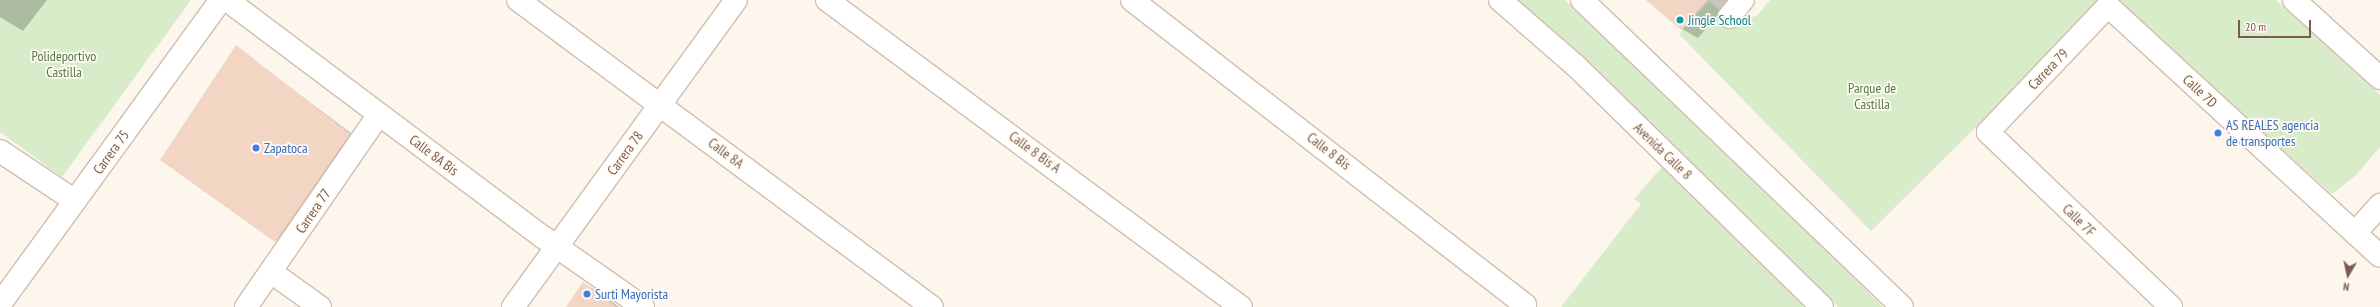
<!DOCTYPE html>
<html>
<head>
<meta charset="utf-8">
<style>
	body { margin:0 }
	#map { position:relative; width:2380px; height:307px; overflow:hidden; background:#fdf6ec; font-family:"PT Sans Narrow",sans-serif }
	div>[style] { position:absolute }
	.green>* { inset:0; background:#d8ecc9 }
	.shadow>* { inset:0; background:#0003 }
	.building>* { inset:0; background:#f3d5c3 }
	.roads { filter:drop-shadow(1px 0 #d1beb0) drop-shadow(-1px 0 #d1beb0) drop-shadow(0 1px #d1beb0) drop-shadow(0 -1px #d1beb0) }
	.street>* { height:22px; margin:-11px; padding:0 11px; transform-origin:11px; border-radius:11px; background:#fff }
	.secondary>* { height:22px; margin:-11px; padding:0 11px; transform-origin:11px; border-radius:11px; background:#fff }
	.dots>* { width:11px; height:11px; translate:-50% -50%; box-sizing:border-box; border:2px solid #fffaf3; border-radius:50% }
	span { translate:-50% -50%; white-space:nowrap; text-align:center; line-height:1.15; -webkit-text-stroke:3.5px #fffaf3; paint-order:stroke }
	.culture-label { font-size:14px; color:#0d838f }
	.left { translate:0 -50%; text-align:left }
	.park-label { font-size:14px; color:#537a41 }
	.street-label { font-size:14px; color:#7a5c4d }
	.shop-label { font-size:14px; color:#366cbe }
	.north { position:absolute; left:2328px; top:255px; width:40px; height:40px; -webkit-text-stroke:3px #fffaf3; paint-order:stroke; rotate:189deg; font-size:11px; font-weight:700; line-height:16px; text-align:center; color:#7a5c4d }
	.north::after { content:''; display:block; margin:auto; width:14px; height:18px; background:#7a5c4d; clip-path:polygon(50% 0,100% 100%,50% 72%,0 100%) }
	.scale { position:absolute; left:2238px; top:20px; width:73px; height:18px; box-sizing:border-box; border:2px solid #7a5c4d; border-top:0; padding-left:5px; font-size:12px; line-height:14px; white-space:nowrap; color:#7a5c4d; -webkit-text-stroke:3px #fffaf3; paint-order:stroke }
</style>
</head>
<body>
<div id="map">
	<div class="green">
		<i style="clip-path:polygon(0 0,191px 0,62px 177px,0 132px)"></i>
		<i style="clip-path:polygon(1515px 0,1565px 0,1688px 114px,1883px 307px,1838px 307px,1634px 106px)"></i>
		<i style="clip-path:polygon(1770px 0,2108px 0,1991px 125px,1984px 119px,1871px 231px,1679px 34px,1709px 1px,1731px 20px,1757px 16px)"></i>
		<i style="clip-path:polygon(2115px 0,2276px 0,2380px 95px,2380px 147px,2356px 175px,2332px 194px)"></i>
		<i style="clip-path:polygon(1662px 167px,1806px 307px,1561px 307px,1641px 204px,1634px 199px)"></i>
	</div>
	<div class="shadow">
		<i style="clip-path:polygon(0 0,47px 0,23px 31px,0 17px)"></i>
		<i style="clip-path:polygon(1668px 0,1730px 0,1698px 38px,1682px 29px)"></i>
		<i style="clip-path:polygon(236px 47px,367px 145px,294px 252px,161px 160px)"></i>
		<i style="clip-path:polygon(583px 283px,601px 293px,619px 307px,567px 307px)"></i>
	</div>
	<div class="building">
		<i style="clip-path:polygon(1646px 0,1707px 0,1681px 30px)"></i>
		<i style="clip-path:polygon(236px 45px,350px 134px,275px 242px,160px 160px)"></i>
		<i style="clip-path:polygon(583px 282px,616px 307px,566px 307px)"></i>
	</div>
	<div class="roads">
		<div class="street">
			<i style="left:227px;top:0;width:395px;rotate:36.9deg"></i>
			<i style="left:543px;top:237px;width:122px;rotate:35deg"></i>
			<i style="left:518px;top:0;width:515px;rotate:36.56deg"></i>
			<i style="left:827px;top:0;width:515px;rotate:36.56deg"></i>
			<i style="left:1132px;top:0;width:497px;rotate:37.8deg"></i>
			<i style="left:1525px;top:305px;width:3px;rotate:135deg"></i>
			<i style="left:2294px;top:0;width:116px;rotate:42.2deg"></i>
			<i style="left:1729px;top:17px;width:22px;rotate:-51deg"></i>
			<i style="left:0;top:151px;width:90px;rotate:33.7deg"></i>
			<i style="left:2355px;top:233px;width:38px;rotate:-48deg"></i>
			<i style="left:271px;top:272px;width:60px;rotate:35.5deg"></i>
			<i style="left:0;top:304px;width:376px;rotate:-54deg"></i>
			<i style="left:246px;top:307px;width:234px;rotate:-55.4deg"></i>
			<i style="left:2171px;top:307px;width:253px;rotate:-136.3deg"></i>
			<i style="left:1988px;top:132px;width:174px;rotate:-46.4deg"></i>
			<i style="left:2108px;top:6px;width:369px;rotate:42.6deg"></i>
		</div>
		<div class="secondary">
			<i style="left:1500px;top:0;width:101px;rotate:41deg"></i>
			<i style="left:1576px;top:66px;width:344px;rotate:44.4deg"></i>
			<i style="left:1582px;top:0;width:443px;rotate:43.8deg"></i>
			<i style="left:513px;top:307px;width:379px;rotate:-54deg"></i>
		</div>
	</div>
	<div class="dots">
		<i style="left:1680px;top:20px;background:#0f9aa8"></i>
		<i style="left:2218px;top:133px;background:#3f7fe0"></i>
		<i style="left:256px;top:148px;background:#3f7fe0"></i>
		<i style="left:587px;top:294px;background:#3f7fe0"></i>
	</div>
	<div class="culture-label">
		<span class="left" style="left:1688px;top:20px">Jingle School</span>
	</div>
	<div class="park-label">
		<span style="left:64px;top:64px">Polideportivo<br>Castilla</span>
		<span style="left:1872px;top:96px">Parque de<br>Castilla</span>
	</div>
	<div class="street-label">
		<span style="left:2048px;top:69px;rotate:-46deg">Carrera 79</span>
		<span style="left:2200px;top:91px;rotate:43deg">Calle 7D</span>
		<span style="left:1329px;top:151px;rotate:38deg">Calle 8 Bis</span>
		<span style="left:1663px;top:151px;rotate:44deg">Avenida Calle 8</span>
		<span style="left:111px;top:152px;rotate:-54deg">Carrera 75</span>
		<span style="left:1035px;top:152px;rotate:36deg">Calle 8 Bis A</span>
		<span style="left:625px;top:153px;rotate:-54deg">Carrera 78</span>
		<span style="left:726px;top:153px;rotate:37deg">Calle 8A</span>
		<span style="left:434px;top:155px;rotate:37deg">Calle 8A Bis</span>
		<span style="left:313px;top:211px;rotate:-56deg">Carrera 77</span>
		<span style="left:2079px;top:220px;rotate:44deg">Calle 7F</span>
	</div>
	<div class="shop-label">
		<span class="left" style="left:2226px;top:133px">AS REALES agencia<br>de transportes</span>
		<span class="left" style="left:264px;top:148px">Zapatoca</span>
		<span class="left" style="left:595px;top:294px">Surti Mayorista</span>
	</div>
	<div class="north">N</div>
	<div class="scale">20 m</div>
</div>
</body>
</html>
